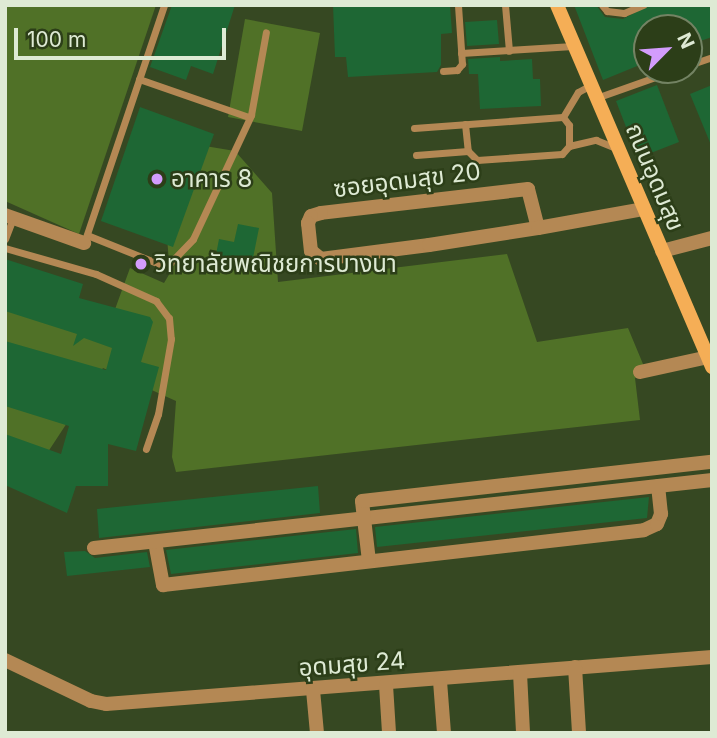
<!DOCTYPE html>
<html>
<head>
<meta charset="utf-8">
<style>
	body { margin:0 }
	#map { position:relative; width:717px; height:738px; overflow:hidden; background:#364822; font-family:Inter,"Noto Sans Thai",sans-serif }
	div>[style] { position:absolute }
	.green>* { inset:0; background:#507127 }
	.building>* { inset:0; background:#1e6734 }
	.lane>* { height:7px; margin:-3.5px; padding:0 3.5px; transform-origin:3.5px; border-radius:3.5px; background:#b48854 }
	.street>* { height:14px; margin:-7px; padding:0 7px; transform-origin:7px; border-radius:7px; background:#b48854 }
	.secondary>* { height:14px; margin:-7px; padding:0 7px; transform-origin:7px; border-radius:7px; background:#f5ae56 }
	.dots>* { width:19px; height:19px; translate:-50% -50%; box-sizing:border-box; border:4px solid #2c3e18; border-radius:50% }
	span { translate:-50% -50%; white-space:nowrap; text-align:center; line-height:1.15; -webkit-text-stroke:5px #2c3e18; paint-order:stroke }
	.street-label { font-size:24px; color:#deead4 }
	.poi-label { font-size:24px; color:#deead4 }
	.left { translate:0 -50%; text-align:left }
	.frame { position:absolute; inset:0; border:7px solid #deead4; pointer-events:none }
	.north { position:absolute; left:633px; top:14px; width:70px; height:70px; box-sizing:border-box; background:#2c3e18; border:2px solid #738363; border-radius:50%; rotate:65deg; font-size:19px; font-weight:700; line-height:28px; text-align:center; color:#deead4 }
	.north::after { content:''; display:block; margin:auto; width:24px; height:32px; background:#d39cfc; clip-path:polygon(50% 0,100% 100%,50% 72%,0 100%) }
	.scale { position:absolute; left:14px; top:28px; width:212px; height:32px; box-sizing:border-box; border:4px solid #deead4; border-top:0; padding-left:9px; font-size:21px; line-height:24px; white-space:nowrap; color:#deead4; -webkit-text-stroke:5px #2c3e18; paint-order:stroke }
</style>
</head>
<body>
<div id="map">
	<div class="green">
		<i style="clip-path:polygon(5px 5px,156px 5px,79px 234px,5px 201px)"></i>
		<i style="clip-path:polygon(245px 19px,320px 33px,302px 131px,228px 117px)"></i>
		<i style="clip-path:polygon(199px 145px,235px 151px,272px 193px,278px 282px,507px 254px,537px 342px,628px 328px,648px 376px,635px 378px,640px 420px,176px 472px,172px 457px,176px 401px,103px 368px,44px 458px,5px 445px,5px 304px,106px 334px,130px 268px,164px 283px,170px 273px,167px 238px)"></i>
	</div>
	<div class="building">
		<i style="clip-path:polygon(172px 5px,235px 5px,213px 74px,191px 66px,186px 80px,150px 67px)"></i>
		<i style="clip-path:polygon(333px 5px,450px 5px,452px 33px,441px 34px,441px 65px,437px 72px,348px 77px,346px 57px,335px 57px)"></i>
		<i style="clip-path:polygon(574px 5px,596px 5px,605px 17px,623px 19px,649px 5px,712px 5px,712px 37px,689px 45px,689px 28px,647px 28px,647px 62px,603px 80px)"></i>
		<i style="clip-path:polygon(497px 20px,499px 44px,467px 46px,465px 22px)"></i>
		<i style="clip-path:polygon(500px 57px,500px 61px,532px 59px,533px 79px,540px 79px,541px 106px,480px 109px,478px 74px,469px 74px,468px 59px)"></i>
		<i style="clip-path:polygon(657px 85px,679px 142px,638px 158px,616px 101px)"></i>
		<i style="clip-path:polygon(712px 85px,712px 145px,711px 145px,690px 94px)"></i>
		<i style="clip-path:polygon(140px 107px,214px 134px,173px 247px,101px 221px)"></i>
		<i style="clip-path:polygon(238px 224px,259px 228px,251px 268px,215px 260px,219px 239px,234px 242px)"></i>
		<i style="clip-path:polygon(5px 259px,83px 284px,79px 298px,150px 317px,153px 322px,141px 362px,159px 367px,136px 451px,108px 444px,108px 486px,76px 486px,67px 513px,5px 485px,5px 434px,61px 454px,69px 426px,5px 406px,5px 341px,106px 370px,112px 348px,84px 338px,73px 346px,77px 334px,5px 311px)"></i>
		<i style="clip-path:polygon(318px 486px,320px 513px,99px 538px,97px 509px)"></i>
		<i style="clip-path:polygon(649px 497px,647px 518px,377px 547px,375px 527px)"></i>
		<i style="clip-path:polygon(356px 529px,358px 553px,171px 574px,166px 550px)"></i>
		<i style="clip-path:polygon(85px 551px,95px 558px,147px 552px,150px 567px,67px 576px,64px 552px)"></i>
	</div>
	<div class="lane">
		<i style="left:505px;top:5px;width:46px;rotate:85deg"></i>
		<i style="left:602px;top:5px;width:8px;rotate:50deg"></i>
		<i style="left:607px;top:11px;width:17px;rotate:7deg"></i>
		<i style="left:624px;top:13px;width:21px;rotate:-23deg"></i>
		<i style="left:461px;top:53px;width:112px;rotate:-3.6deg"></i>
		<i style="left:689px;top:65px;width:24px;rotate:-19deg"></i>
		<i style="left:443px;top:71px;width:14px;rotate:-4deg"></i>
		<i style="left:457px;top:70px;width:8px;rotate:-50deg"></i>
		<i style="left:462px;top:64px;width:59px;rotate:-93.9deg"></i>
		<i style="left:139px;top:79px;width:116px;rotate:19.1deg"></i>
		<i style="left:596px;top:98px;width:84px;rotate:-19.5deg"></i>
		<i style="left:465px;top:124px;width:27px;rotate:84deg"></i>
		<i style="left:414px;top:128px;width:149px;rotate:-4.2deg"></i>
		<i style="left:563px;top:117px;width:29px;rotate:-59deg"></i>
		<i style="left:578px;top:92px;width:15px;rotate:-28deg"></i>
		<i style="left:569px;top:146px;width:28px;rotate:-13deg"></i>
		<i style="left:596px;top:140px;width:24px;rotate:22deg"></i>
		<i style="left:416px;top:155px;width:52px;rotate:-4.4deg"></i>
		<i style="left:468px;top:151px;width:13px;rotate:45deg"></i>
		<i style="left:477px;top:160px;width:85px;rotate:-4deg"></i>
		<i style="left:562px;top:154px;width:11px;rotate:-49deg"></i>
		<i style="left:569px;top:146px;width:21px;rotate:-90deg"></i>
		<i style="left:569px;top:125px;width:10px;rotate:-127deg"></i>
		<i style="left:87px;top:235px;width:78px;rotate:21.9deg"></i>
		<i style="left:159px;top:264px;width:11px;rotate:-5deg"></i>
		<i style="left:170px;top:263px;width:33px;rotate:-46deg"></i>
		<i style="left:193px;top:239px;width:137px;rotate:-64.9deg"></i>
		<i style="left:251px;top:115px;width:84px;rotate:-79.8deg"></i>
		<i style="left:86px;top:237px;width:245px;rotate:-71.4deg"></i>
		<i style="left:5px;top:239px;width:22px;rotate:-69deg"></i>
		<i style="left:5px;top:248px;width:95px;rotate:15.9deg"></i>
		<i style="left:96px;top:274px;width:66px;rotate:24.2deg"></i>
		<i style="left:156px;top:301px;width:21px;rotate:53deg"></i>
		<i style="left:169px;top:318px;width:21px;rotate:85deg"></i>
		<i style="left:171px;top:339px;width:76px;rotate:99.8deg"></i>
		<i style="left:158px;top:414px;width:37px;rotate:109deg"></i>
	</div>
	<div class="street">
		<i style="left:5px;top:215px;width:84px;rotate:19.5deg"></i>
		<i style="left:538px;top:228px;width:40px;rotate:-104.4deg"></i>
		<i style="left:528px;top:189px;width:208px;rotate:173.4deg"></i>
		<i style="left:321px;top:213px;width:10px;rotate:163deg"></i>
		<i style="left:311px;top:216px;width:8px;rotate:113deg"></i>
		<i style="left:308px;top:223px;width:28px;rotate:84deg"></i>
		<i style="left:311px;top:251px;width:13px;rotate:39deg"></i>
		<i style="left:321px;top:259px;width:109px;rotate:-7.4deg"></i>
		<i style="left:429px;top:245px;width:110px;rotate:-8.9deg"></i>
		<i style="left:538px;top:228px;width:108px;rotate:-10.2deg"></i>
		<i style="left:662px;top:251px;width:52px;rotate:-14.6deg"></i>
		<i style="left:640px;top:372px;width:70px;rotate:-12.4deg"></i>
		<i style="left:155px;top:542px;width:44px;rotate:79.5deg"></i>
		<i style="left:163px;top:585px;width:484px;rotate:-6.5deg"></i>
		<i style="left:644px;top:530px;width:14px;rotate:-25deg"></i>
		<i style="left:657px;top:524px;width:11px;rotate:-68deg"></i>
		<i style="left:661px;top:514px;width:28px;rotate:-96deg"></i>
		<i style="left:94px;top:548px;width:622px;rotate:-6.28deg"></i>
		<i style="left:369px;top:561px;width:60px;rotate:-96.7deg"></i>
		<i style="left:362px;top:501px;width:352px;rotate:-6.4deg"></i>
		<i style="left:5px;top:660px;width:95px;rotate:25.5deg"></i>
		<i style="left:91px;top:701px;width:15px;rotate:11deg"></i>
		<i style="left:106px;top:704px;width:608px;rotate:-4.43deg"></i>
		<i style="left:575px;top:667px;width:66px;rotate:86.5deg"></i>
		<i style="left:520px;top:673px;width:60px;rotate:87.1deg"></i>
		<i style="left:440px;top:681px;width:52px;rotate:85.6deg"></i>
		<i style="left:386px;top:685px;width:48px;rotate:86.4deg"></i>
		<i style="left:313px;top:690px;width:43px;rotate:84.7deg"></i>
	</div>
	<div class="secondary">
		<i style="left:557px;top:5px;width:394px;rotate:66.8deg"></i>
	</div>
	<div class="dots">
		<i style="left:157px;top:179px;background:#d39cfc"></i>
		<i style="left:141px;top:264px;background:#d39cfc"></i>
	</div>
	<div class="street-label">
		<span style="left:655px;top:177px;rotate:67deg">ถนนอุดมสุข</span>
		<span style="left:407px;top:180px;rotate:-7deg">ซอยอุดมสุข 20</span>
		<span style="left:352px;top:664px;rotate:-4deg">อุดมสุข 24</span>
	</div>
	<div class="poi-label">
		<span class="left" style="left:171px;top:179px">อาคาร 8</span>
		<span class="left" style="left:155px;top:264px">วิทยาลัยพณิชยการบางนา</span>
	</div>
	<div class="frame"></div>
	<div class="north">N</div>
	<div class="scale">100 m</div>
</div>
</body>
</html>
